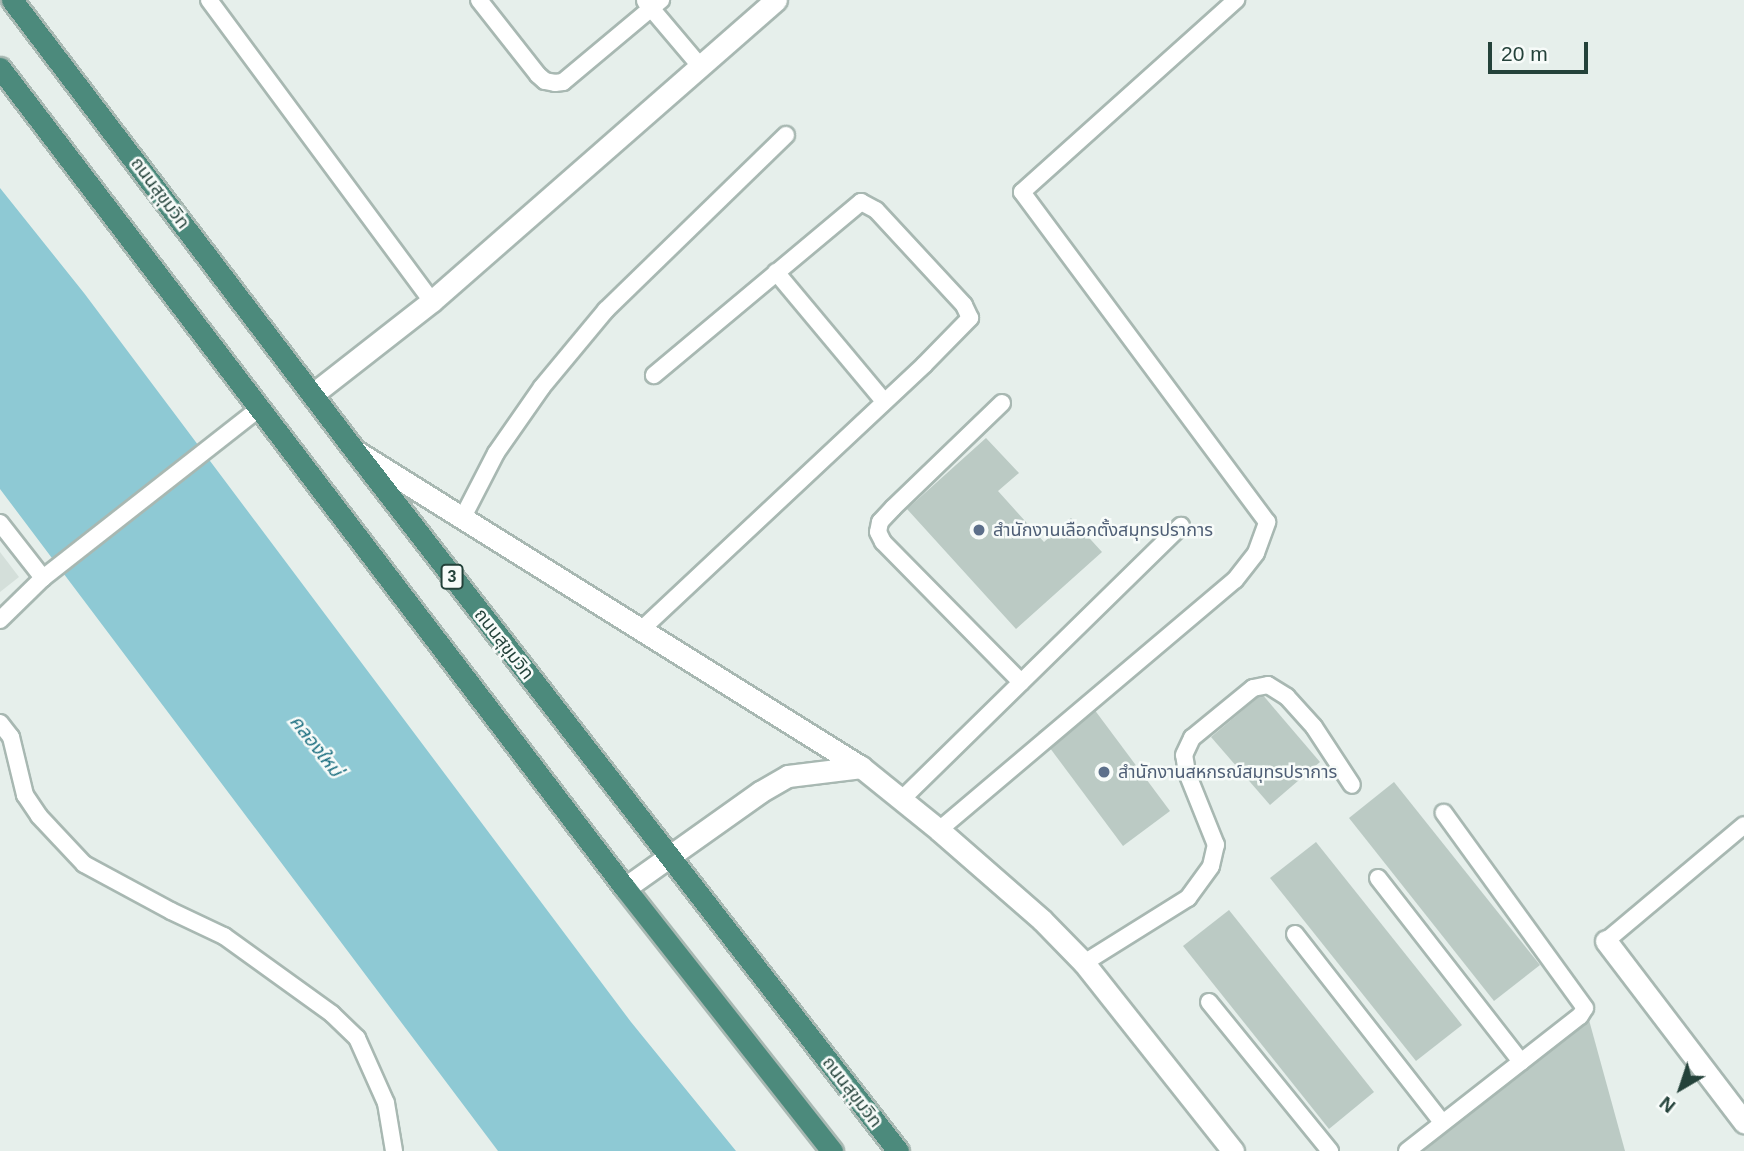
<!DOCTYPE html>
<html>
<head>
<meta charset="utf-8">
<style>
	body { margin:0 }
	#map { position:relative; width:1744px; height:1151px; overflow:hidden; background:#e6efeb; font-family:Arial,"Noto Sans Thai",sans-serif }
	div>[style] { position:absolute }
	.built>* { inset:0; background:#d4dfda }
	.water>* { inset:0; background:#8ec9d4 }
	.building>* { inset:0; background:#bbcac4 }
	.roads { filter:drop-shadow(2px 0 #a8b8b2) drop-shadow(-2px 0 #a8b8b2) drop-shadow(0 2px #a8b8b2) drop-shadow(0 -2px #a8b8b2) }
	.service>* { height:16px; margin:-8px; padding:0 8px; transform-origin:8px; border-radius:8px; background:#fff }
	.minor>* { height:21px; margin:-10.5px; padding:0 10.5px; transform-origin:10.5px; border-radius:10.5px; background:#fff }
	.trunk>* { height:21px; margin:-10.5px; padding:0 10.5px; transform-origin:10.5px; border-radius:10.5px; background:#4c8a7c }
	.dots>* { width:19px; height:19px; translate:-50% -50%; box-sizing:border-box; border:4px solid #f7fbf9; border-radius:50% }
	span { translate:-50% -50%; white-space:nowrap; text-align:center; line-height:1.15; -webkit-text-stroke:5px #f7fbf9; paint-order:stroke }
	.shield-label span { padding:2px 5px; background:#f7fbf9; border:2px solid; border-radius:5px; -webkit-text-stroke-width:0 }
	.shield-label { font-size:16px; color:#24423a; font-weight:700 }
	.street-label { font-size:18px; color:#24423a }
	.service-label { font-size:18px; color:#4e5e75 }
	.left { translate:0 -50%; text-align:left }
	.water-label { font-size:19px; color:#1c6f80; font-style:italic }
	.north { position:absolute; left:1646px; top:1053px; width:70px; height:70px; -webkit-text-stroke:5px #f7fbf9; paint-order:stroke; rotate:219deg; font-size:19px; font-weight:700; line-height:28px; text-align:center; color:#24423a }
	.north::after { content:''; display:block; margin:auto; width:24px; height:32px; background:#24423a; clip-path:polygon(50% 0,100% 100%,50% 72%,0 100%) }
	.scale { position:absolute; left:1488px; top:42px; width:100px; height:32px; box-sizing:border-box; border:4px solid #24423a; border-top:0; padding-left:9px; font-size:21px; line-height:24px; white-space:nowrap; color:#24423a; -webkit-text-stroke:5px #f7fbf9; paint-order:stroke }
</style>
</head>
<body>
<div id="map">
	<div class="built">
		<i style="clip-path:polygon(0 552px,19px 577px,0 592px)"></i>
	</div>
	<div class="water">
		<i style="clip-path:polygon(0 188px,84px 293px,631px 1022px,736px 1151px,498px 1151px,486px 1135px,0 489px)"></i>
	</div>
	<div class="building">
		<i style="clip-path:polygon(986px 438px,1019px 473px,998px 491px,1044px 542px,1071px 518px,1102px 552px,1016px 629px,907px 509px)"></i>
		<i style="clip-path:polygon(1262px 694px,1320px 762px,1270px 805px,1211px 737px)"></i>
		<i style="clip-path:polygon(1085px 697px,1170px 811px,1123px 846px,1038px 732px)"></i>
		<i style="clip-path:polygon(1394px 782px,1540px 965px,1494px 1001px,1349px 818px)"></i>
		<i style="clip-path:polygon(1316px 842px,1462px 1025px,1416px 1061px,1270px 878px)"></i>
		<i style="clip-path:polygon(1229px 910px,1374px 1092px,1329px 1129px,1183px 946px)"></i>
		<i style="clip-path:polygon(1589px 1020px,1625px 1151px,1421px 1151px)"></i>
	</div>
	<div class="roads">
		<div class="service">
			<i style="left:209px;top:0;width:375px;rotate:53.5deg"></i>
			<i style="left:479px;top:0;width:95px;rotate:51.8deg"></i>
			<i style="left:538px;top:75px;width:9px;rotate:41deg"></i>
			<i style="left:545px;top:81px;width:10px;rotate:11deg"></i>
			<i style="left:555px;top:83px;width:8px;rotate:-7deg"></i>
			<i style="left:563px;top:82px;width:128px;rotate:-39.9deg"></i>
			<i style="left:645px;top:1px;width:85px;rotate:49.8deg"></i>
			<i style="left:776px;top:272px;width:168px;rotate:50.1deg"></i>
			<i style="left:1002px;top:403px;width:151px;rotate:136.1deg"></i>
			<i style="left:893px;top:508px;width:19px;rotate:133deg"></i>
			<i style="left:880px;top:522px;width:10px;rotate:101deg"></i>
			<i style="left:878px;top:532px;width:11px;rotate:63deg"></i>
			<i style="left:883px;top:542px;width:197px;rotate:45.4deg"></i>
			<i style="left:463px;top:517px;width:72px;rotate:-62.7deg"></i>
			<i style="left:496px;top:453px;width:80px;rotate:-55.1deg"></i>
			<i style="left:542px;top:387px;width:100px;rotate:-50.3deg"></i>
			<i style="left:606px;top:310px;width:251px;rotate:-44.2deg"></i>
			<i style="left:0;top:523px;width:70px;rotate:52deg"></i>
			<i style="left:0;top:620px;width:60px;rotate:-44.3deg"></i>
			<i style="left:43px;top:578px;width:276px;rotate:-38.1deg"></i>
			<i style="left:642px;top:629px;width:386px;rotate:-43.1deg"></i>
			<i style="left:924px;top:365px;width:66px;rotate:-45.6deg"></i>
			<i style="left:970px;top:318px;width:14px;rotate:-115deg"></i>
			<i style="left:964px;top:305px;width:129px;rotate:-132.8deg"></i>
			<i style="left:876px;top:210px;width:17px;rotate:-152deg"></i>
			<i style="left:861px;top:202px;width:270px;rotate:140.1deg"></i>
			<i style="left:0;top:723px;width:18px;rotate:52deg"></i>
			<i style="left:11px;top:737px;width:60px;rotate:76.4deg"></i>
			<i style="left:25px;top:795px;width:25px;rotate:56deg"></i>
			<i style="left:39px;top:816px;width:66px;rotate:46.8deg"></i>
			<i style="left:84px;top:864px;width:99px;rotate:28.4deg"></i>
			<i style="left:171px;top:911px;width:59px;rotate:25.3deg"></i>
			<i style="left:224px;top:936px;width:133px;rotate:35.8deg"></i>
			<i style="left:332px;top:1014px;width:35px;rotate:44deg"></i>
			<i style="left:357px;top:1038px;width:71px;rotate:66deg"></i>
			<i style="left:386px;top:1103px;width:49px;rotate:80.5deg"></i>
			<i style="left:901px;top:800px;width:392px;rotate:-44.4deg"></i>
			<i style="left:939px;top:830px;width:387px;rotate:-40.2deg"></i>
			<i style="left:1235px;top:580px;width:34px;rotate:-52deg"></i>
			<i style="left:1256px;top:553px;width:33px;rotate:-70deg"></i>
			<i style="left:1267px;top:522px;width:411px;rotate:-126.6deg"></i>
			<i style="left:1022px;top:192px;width:288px;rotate:-41.9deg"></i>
			<i style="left:1378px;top:878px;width:233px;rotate:52.1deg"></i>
			<i style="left:1295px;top:934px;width:239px;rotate:52deg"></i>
			<i style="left:1606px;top:941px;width:180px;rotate:-40deg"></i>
			<i style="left:1084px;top:963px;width:123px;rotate:-32deg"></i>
			<i style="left:1188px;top:898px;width:39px;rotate:-54deg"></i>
			<i style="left:1211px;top:866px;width:22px;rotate:-77deg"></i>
			<i style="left:1216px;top:845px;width:78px;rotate:-111.9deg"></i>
			<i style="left:1187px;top:773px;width:18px;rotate:-99deg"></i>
			<i style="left:1184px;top:755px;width:19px;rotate:-65deg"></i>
			<i style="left:1192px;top:738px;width:79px;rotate:-39.3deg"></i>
			<i style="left:1253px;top:688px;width:15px;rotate:-11deg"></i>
			<i style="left:1268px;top:685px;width:22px;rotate:32deg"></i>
			<i style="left:1287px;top:697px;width:40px;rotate:48deg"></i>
			<i style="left:1314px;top:727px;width:69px;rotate:56.8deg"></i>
			<i style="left:1209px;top:1002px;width:192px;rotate:50.9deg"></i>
			<i style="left:1407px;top:1151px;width:219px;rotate:-38deg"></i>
			<i style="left:1580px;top:1016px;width:9px;rotate:-58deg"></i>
			<i style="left:1585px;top:1008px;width:241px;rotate:-125.9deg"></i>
		</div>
		<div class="minor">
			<i style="left:313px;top:394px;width:151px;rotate:-38deg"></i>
			<i style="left:432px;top:301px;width:457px;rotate:-41.2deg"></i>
			<i style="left:357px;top:452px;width:594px;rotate:32.01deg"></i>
			<i style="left:861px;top:767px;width:100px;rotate:38.9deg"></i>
			<i style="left:939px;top:830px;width:137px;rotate:41.1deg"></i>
			<i style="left:1042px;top:920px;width:60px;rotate:45.7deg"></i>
			<i style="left:1084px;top:963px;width:240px;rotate:51.6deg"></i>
			<i style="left:625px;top:888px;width:166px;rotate:-35.4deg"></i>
			<i style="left:760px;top:792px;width:32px;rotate:-30deg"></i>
			<i style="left:788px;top:776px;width:74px;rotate:-7deg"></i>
			<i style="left:1606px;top:941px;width:228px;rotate:52.7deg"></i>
		</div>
		<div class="trunk">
			<i style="left:12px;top:0;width:567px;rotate:52.75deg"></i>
			<i style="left:355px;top:451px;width:886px;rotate:52.2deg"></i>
			<i style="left:0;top:68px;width:1031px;rotate:52.69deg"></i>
			<i style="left:625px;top:888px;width:335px;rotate:51.8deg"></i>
		</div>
	</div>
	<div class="dots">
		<i style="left:979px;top:530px;background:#5c6f8a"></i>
		<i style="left:1104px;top:772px;background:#5c6f8a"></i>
	</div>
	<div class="shield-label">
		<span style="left:452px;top:577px">3</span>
	</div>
	<div class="street-label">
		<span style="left:160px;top:193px;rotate:53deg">ถนนสุขุมวิท</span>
		<span style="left:504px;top:644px;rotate:52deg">ถนนสุขุมวิท</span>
		<span style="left:852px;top:1092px;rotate:52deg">ถนนสุขุมวิท</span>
	</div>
	<div class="service-label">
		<span class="left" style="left:993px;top:530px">สำนักงานเลือกตั้งสมุทรปราการ</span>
		<span class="left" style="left:1118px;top:772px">สำนักงานสหกรณ์สมุทรปราการ</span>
	</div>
	<div class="water-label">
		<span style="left:316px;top:746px;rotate:52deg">คลองใหม่</span>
	</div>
	<div class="north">N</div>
	<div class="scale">20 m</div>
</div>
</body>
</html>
